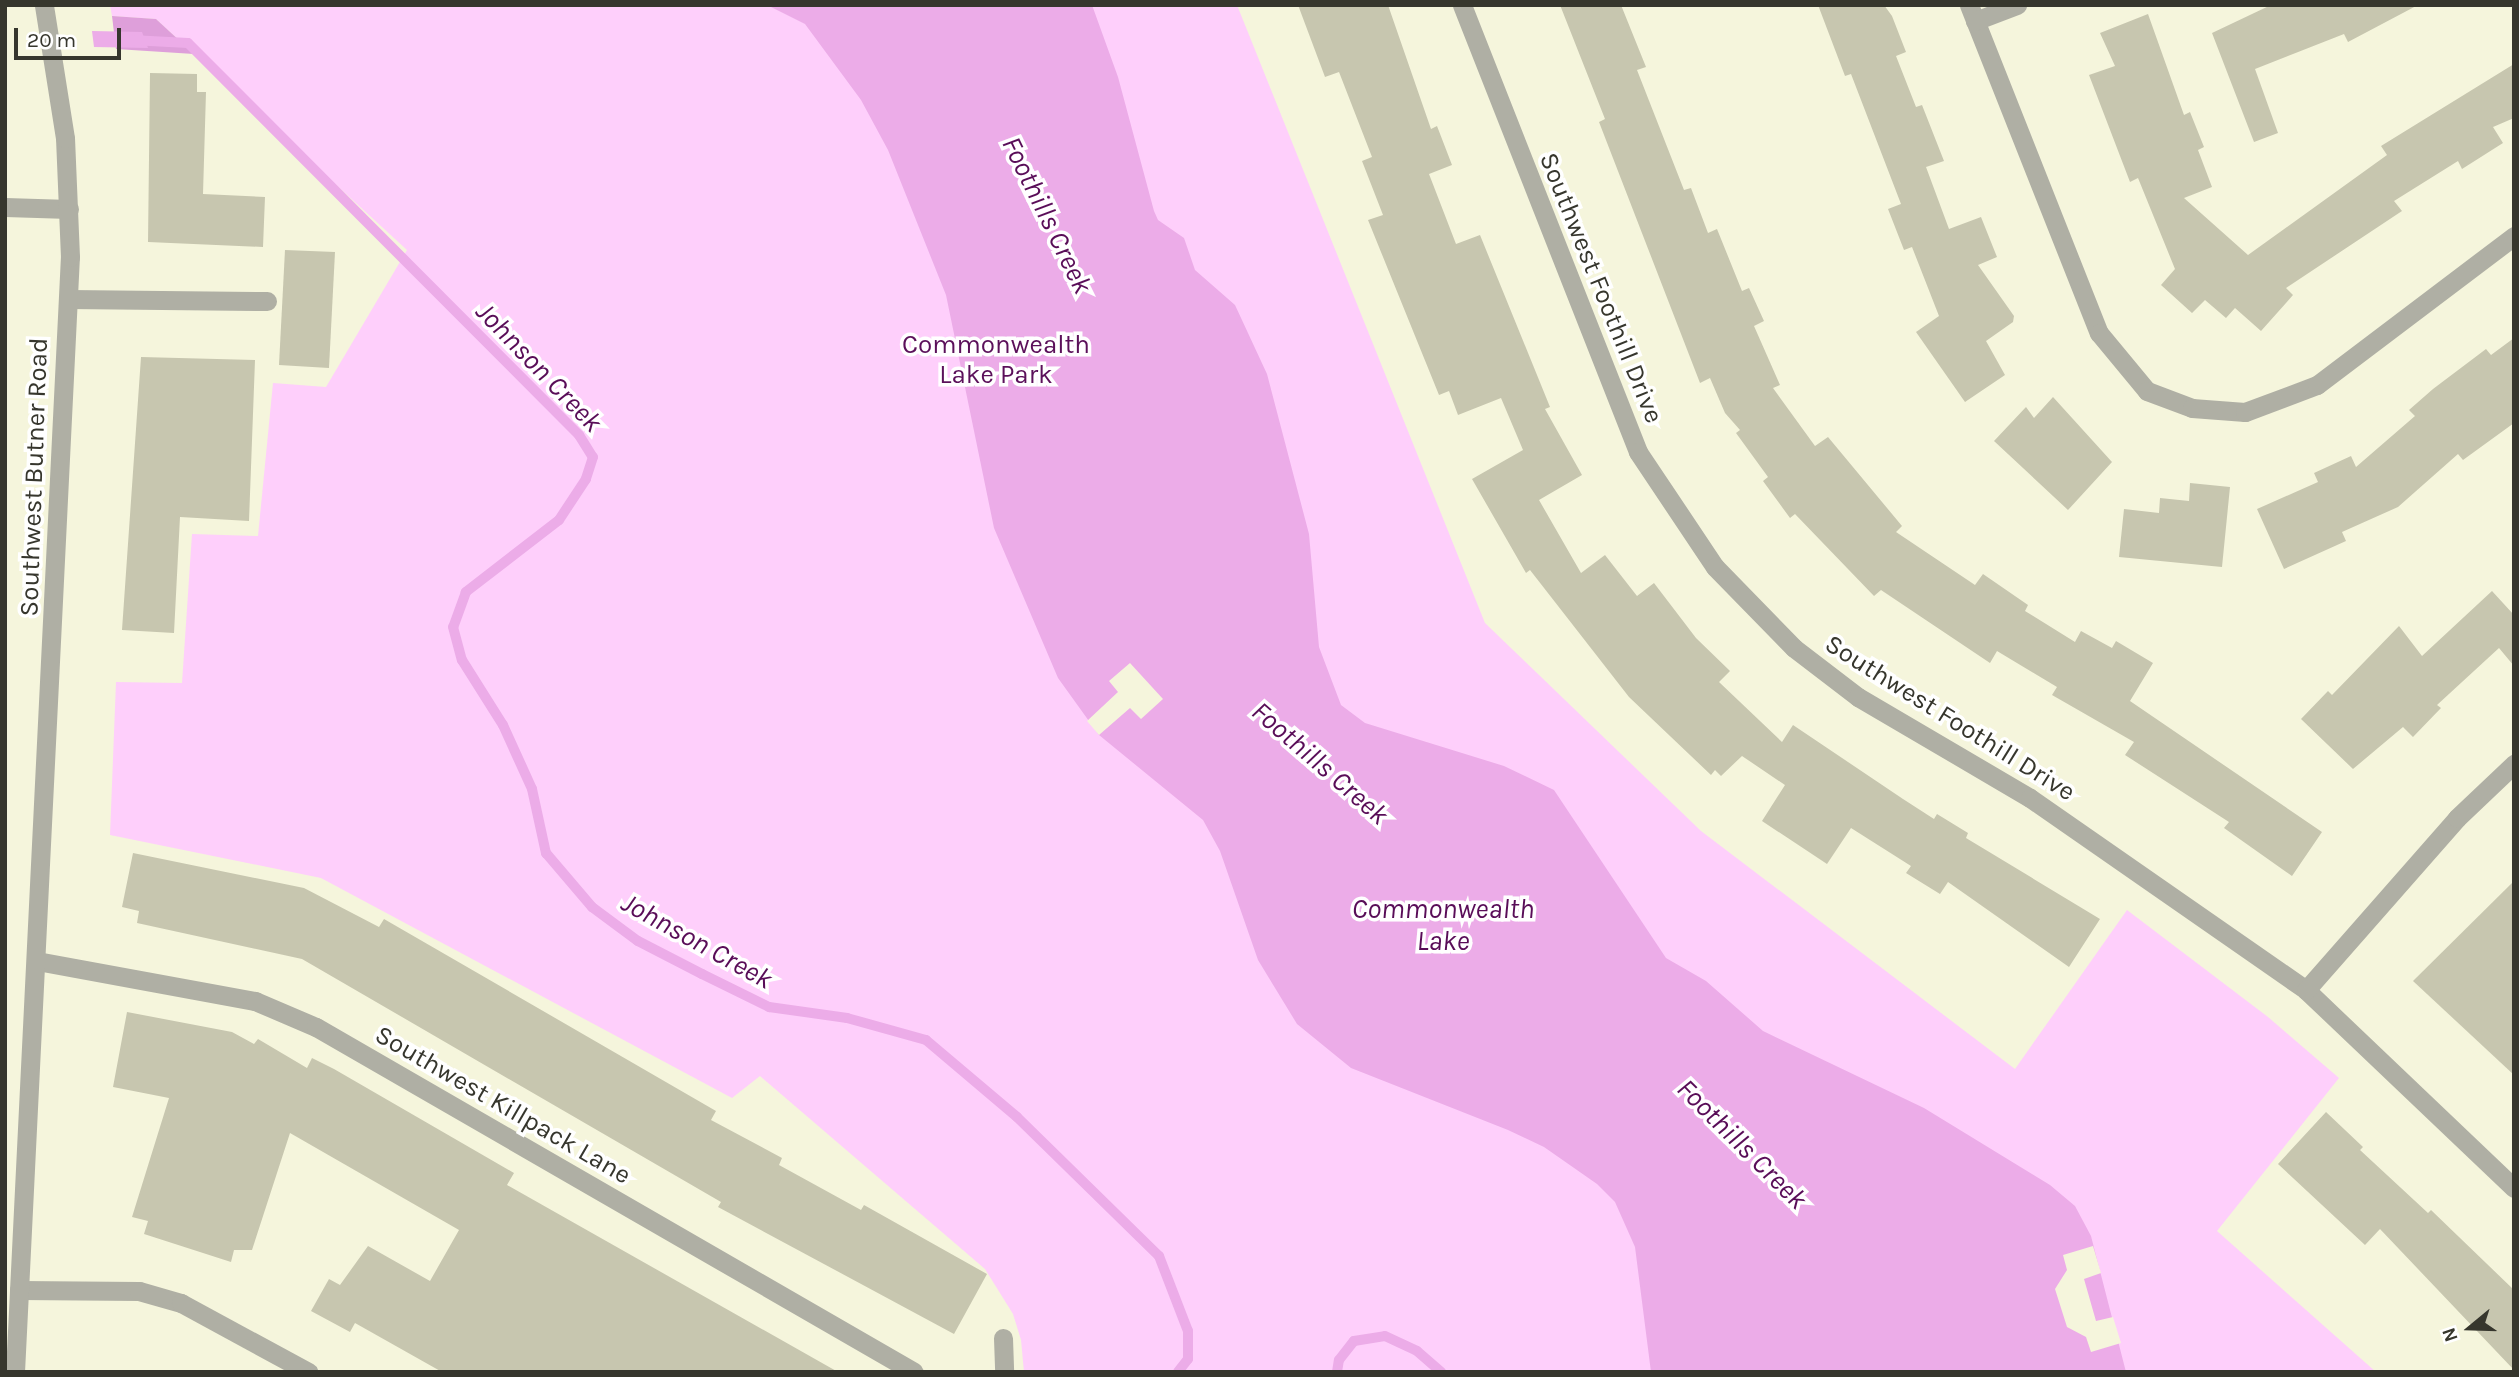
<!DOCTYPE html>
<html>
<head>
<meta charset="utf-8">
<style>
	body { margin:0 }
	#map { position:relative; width:2519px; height:1377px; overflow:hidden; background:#f5f5dc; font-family:Karla,sans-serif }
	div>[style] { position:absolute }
	.green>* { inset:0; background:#fecffb }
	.forest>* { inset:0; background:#de9fda }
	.water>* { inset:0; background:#ecace8 }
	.pier>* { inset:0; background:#f5f5dc }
	.stream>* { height:10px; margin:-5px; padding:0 5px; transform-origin:5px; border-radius:5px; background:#ecace8 }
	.building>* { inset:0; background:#c7c6af }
	.service>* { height:19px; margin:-9.5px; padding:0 9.5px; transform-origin:9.5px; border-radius:9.5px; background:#afafa4 }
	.minor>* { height:19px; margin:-9.5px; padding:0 9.5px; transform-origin:9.5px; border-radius:9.5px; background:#afafa4 }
	.tertiary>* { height:19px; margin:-9.5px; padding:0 9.5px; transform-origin:9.5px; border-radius:9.5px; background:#afafa4 }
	span { translate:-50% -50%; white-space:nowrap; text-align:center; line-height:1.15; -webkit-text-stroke:7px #fff; paint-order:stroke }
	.street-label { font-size:26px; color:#36362d }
	.park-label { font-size:26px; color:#5b105a }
	.water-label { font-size:28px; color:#590d58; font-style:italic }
	.frame { position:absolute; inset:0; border:7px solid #36362d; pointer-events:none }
	.north { position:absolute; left:2435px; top:1293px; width:70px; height:70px; -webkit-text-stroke:5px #fff; paint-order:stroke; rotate:251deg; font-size:19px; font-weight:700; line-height:28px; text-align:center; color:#36362d }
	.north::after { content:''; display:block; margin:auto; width:24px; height:32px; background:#36362d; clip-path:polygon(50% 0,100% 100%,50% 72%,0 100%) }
	.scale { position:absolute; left:14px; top:28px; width:107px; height:32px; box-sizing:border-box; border:4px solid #36362d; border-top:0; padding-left:9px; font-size:21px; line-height:24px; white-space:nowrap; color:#36362d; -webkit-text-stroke:5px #fff; paint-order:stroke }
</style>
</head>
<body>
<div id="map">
	<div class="green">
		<i style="clip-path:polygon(110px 5px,1237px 5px,1485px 623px,1701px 831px,2015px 1069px,2127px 910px,2268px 1017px,2339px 1078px,2217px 1231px,2376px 1372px,1024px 1372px,1021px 1340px,1013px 1314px,985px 1269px,760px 1076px,732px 1098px,321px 878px,110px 835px,116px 682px,182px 683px,192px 534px,258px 536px,273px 383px,326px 387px,407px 250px,156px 19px,112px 16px)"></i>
	</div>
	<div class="forest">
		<i style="clip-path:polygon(112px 16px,156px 19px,194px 54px,116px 49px)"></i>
	</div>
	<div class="water">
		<i style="clip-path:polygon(767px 5px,1092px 5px,1118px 77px,1154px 211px,1158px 220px,1184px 238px,1195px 270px,1235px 305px,1267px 374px,1309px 534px,1319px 647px,1341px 705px,1365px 723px,1504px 766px,1554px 790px,1666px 958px,1706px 981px,1763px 1031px,1924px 1108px,2050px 1185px,2075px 1206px,2091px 1236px,2126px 1372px,1651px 1372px,1635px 1247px,1615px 1202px,1597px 1184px,1544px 1147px,1508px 1130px,1351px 1068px,1297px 1024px,1258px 960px,1220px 851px,1203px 820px,1099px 735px,1058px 678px,994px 528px,946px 295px,888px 150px,861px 100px,805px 24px)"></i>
		<i style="clip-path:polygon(92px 31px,142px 32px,148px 48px,94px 47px)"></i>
	</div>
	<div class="pier">
		<i style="clip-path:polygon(1130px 663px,1163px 699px,1141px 719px,1130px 708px,1099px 735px,1087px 721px,1118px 692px,1109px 681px)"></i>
		<i style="clip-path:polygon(2093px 1246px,2101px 1273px,2084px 1279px,2096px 1321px,2113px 1317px,2121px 1343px,2091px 1352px,2086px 1337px,2067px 1327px,2055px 1289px,2067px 1270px,2063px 1255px)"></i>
	</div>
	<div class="stream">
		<i style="left:131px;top:40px;width:57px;rotate:3deg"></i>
		<i style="left:188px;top:43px;width:554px;rotate:45.07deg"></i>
		<i style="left:579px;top:435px;width:26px;rotate:58deg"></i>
		<i style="left:593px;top:457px;width:23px;rotate:108deg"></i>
		<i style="left:586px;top:479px;width:49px;rotate:123.4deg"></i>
		<i style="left:559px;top:520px;width:118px;rotate:142.3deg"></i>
		<i style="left:466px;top:592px;width:37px;rotate:110deg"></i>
		<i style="left:453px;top:627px;width:34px;rotate:75deg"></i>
		<i style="left:462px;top:660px;width:77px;rotate:57.8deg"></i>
		<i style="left:503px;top:725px;width:70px;rotate:65.6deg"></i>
		<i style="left:532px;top:789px;width:66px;rotate:77.7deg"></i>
		<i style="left:546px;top:853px;width:71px;rotate:49.6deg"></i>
		<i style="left:592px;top:907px;width:57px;rotate:36.5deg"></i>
		<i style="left:638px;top:941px;width:72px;rotate:27.3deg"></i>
		<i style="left:702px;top:974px;width:75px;rotate:26.2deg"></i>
		<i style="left:769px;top:1007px;width:79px;rotate:8deg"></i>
		<i style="left:847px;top:1018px;width:82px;rotate:15.6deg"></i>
		<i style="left:926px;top:1040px;width:119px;rotate:40.2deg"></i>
		<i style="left:1017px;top:1117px;width:199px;rotate:44.4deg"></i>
		<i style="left:1159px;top:1256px;width:80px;rotate:68.9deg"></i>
		<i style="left:1188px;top:1331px;width:28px;rotate:90deg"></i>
		<i style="left:1188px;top:1359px;width:16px;rotate:128deg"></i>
		<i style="left:1337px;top:1372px;width:12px;rotate:-81deg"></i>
		<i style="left:1339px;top:1360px;width:24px;rotate:-52deg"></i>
		<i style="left:1354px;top:1341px;width:31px;rotate:-9deg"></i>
		<i style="left:1385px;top:1336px;width:35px;rotate:25deg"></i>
		<i style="left:1417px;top:1351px;width:32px;rotate:41deg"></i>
	</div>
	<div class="building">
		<i style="clip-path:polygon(1298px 5px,1388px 5px,1431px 129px,1437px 126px,1452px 165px,1429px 174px,1456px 244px,1480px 235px,1550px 407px,1545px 409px,1582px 475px,1539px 500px,1581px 573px,1605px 555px,1637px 596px,1654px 583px,1696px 638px,1730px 671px,1719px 682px,1782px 742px,1793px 725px,1903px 799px,1934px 819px,1937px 814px,1968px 833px,1966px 838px,2100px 919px,2069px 967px,1948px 882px,1940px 894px,1906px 873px,1911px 866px,1851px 828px,1827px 864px,1762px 821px,1785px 785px,1742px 756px,1721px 776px,1715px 770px,1711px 775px,1629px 697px,1530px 570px,1526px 573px,1472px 479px,1523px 450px,1501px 398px,1458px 415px,1449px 391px,1439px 395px,1368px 220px,1383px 215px,1362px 161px,1372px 157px,1339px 72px,1325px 77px)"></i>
		<i style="clip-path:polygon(1560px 5px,1621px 5px,1646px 67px,1637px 70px,1684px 190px,1691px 188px,1708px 233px,1717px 229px,1742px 291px,1749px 288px,1764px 321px,1754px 326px,1780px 385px,1773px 388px,1815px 446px,1828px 437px,1902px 526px,1896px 532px,1975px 585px,1983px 574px,2028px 605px,2025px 611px,2075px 642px,2081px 631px,2112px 648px,2116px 641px,2153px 663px,2130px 701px,2322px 832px,2292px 876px,2224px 828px,2229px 822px,2125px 755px,2134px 742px,2052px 695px,2057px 687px,1997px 651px,1990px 663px,1881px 590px,1874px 596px,1795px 514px,1790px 518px,1763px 481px,1768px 477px,1736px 433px,1740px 430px,1725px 413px,1710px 378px,1700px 383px,1599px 122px,1605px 119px)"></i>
		<i style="clip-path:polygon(1818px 5px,1884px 5px,1892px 16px,1906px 52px,1896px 56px,1916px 107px,1922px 105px,1944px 161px,1926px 167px,1949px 229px,1981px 217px,1997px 257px,1978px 265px,2014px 316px,2013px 322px,1986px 341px,2005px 375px,1965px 402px,1916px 332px,1939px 316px,1912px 247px,1904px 250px,1888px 209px,1901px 204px,1851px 74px,1845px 76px)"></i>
		<i style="clip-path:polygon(2271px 5px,2418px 5px,2348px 42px,2344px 34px,2255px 69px,2278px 133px,2254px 142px,2212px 33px)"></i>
		<i style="clip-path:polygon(2148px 14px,2184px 115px,2190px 112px,2204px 147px,2198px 150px,2212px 187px,2184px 198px,2248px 255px,2387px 155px,2381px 146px,2514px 64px,2514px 118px,2493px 127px,2503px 143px,2462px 169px,2458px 161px,2394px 201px,2402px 211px,2286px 288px,2293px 295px,2261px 331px,2235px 308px,2226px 318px,2205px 300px,2192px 313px,2161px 285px,2175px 269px,2138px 178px,2130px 182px,2089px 75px,2115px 66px,2100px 33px)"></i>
		<i style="clip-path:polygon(150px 73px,197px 74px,197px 92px,206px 92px,203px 194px,265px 197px,263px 247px,148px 242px)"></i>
		<i style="clip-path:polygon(285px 250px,335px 252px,329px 368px,279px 365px)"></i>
		<i style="clip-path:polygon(2514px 338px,2514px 423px,2463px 460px,2458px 454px,2398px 507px,2342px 532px,2346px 541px,2284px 569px,2257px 509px,2318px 482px,2314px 473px,2351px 456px,2356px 467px,2415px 416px,2409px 410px,2433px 389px,2486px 349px,2491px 355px)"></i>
		<i style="clip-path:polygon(141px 357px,255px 360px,249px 521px,180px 517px,174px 633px,122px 630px)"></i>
		<i style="clip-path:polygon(2053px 397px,2112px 462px,2068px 510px,1994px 441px,2026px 407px,2034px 418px)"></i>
		<i style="clip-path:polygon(2190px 483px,2230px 487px,2222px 567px,2119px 557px,2124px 509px,2159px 513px,2160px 498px,2189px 501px)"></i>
		<i style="clip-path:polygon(2492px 591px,2514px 615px,2514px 666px,2499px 648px,2437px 705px,2441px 708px,2413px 737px,2403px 727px,2353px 769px,2301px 719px,2328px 691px,2332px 695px,2399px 626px,2422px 656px)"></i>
		<i style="clip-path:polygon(133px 853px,304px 888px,379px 927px,384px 919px,716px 1111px,711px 1120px,782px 1158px,779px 1165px,861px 1210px,864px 1205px,987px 1274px,954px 1334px,718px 1207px,721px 1202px,302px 959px,137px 923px,139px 911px,122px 907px)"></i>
		<i style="clip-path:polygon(2514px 881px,2514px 1075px,2413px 981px)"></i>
		<i style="clip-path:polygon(127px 1012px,232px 1032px,254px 1044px,258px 1039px,307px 1068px,312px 1058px,334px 1069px,514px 1173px,507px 1185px,838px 1372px,442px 1372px,355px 1323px,350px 1332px,311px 1311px,329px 1279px,340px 1285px,368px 1246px,430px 1281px,459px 1230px,290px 1133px,252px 1250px,234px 1250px,231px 1262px,144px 1234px,148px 1221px,132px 1217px,169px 1098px,113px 1087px)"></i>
		<i style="clip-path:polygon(2326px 1112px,2363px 1147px,2360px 1150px,2428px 1213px,2431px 1210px,2514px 1290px,2514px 1370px,2380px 1229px,2365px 1245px,2278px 1164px)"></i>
	</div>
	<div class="service">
		<i style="left:68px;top:299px;width:199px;rotate:0.6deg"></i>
		<i style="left:1003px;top:1338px;width:34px;rotate:88deg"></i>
	</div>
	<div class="minor">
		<i style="left:1462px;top:5px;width:480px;rotate:68.5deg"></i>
		<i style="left:1638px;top:452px;width:138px;rotate:56.2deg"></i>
		<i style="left:1715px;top:567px;width:113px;rotate:45.7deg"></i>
		<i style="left:1794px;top:648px;width:81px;rotate:37.4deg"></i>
		<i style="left:1858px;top:697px;width:199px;rotate:30.4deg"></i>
		<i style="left:2030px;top:798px;width:336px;rotate:34.8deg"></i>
		<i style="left:2306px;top:990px;width:287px;rotate:43.6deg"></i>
		<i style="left:1969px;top:5px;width:353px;rotate:68.4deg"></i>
		<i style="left:2099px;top:333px;width:75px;rotate:50.4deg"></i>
		<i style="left:2147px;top:391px;width:48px;rotate:20.7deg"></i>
		<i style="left:2192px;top:408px;width:53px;rotate:4.3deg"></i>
		<i style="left:2245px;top:412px;width:77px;rotate:-20.6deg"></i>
		<i style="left:2317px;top:385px;width:247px;rotate:-37.1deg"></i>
		<i style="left:1975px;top:21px;width:45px;rotate:-20.9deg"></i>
		<i style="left:5px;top:207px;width:64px;rotate:1.8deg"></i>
		<i style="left:37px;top:961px;width:222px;rotate:10.4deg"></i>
		<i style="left:255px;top:1001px;width:66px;rotate:23.1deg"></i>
		<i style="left:316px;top:1027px;width:690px;rotate:29.98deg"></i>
		<i style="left:2306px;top:990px;width:229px;rotate:-48.7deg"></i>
		<i style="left:2457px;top:818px;width:79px;rotate:-43.5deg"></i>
		<i style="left:19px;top:1290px;width:120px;rotate:0.5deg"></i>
		<i style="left:139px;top:1291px;width:44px;rotate:15.9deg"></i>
		<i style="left:181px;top:1303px;width:145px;rotate:28.5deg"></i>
	</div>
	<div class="tertiary">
		<i style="left:15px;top:1372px;width:1116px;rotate:-87.18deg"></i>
		<i style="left:70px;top:257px;width:119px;rotate:-92.4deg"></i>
		<i style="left:65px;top:138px;width:135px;rotate:-99deg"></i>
	</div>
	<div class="street-label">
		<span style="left:1601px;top:288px;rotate:68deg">Southwest Foothill Drive</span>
		<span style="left:34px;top:477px;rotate:-88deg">Southwest Butner Road</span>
		<span style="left:1950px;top:718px;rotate:32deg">Southwest Foothill Drive</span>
		<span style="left:503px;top:1105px;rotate:30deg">Southwest Killpack Lane</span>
	</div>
	<div class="park-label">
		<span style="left:996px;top:360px">Commonwealth<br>Lake Park</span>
	</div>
	<div class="water-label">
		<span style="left:1047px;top:215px;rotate:64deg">Foothills Creek</span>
		<span style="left:539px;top:367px;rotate:46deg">Johnson Creek</span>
		<span style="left:1320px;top:763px;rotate:41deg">Foothills Creek</span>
		<span style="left:1443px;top:925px">Commonwealth<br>Lake</span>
		<span style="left:697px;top:941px;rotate:29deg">Johnson Creek</span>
		<span style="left:1742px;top:1144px;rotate:45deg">Foothills Creek</span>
	</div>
	<div class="frame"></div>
	<div class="north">N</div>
	<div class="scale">20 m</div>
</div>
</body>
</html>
